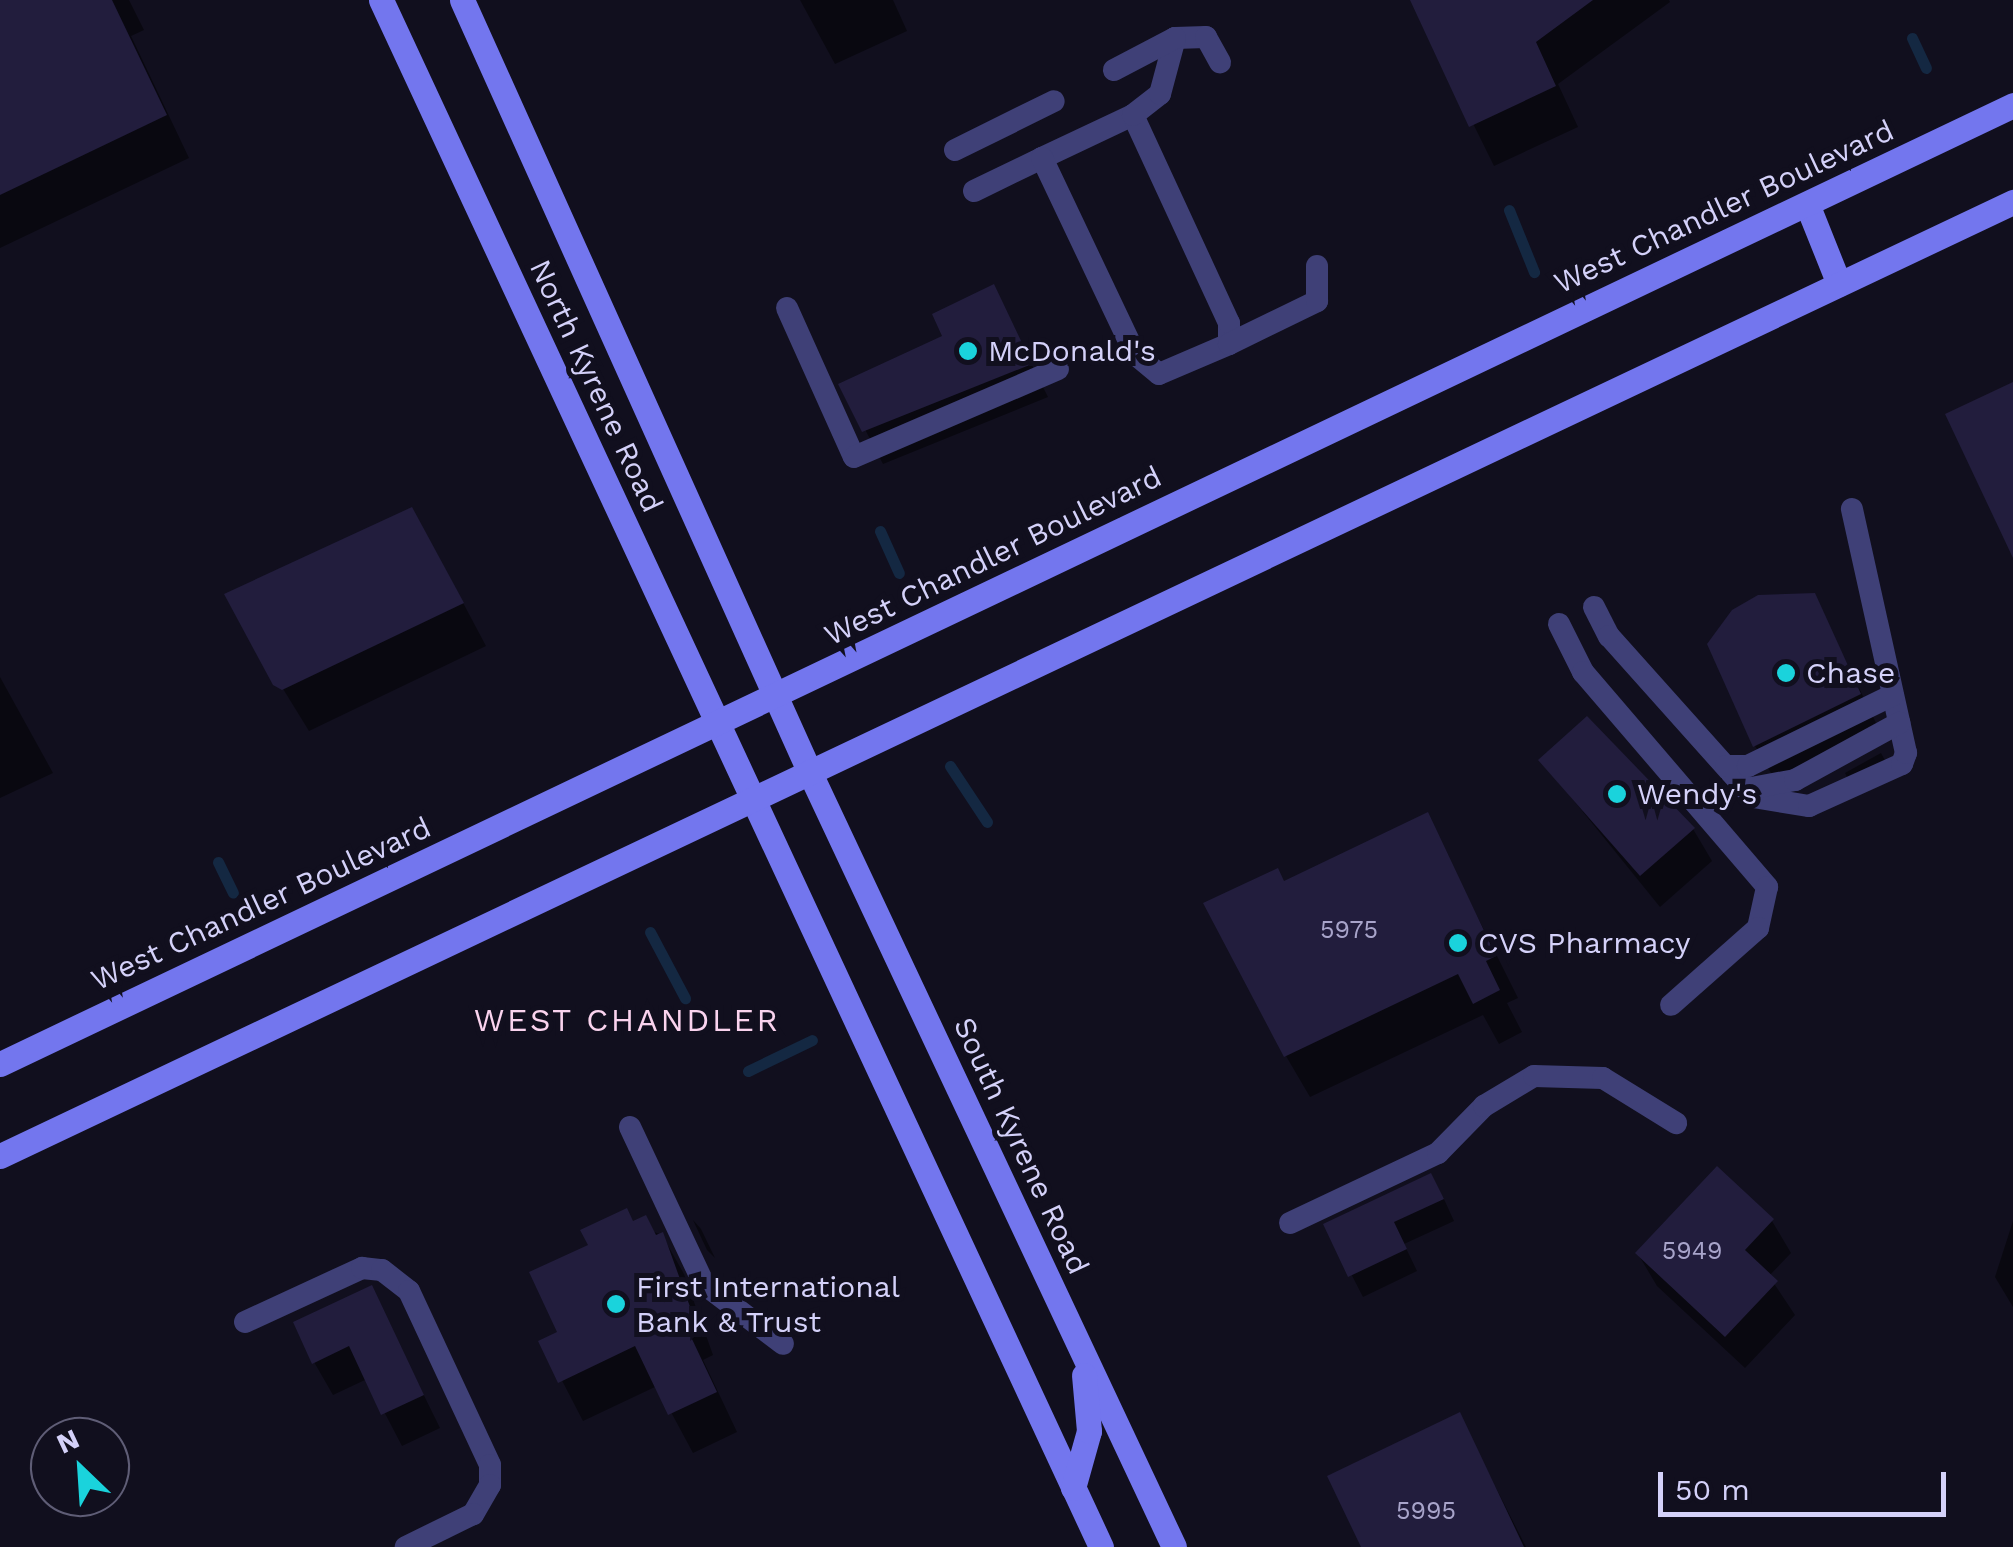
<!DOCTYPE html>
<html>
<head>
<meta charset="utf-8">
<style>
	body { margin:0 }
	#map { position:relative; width:2013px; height:1547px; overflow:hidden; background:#110f1e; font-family:"Work Sans",sans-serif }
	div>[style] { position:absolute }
	.shadow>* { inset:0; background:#0007 }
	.stream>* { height:11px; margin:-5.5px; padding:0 5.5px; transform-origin:5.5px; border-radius:5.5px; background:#142842 }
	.building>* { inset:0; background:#221d3d }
	.service>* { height:22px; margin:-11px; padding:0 11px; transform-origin:11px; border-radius:11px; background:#3f4077 }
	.secondary>* { height:25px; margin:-12.5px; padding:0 12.5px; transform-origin:12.5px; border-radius:12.5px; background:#7376ee }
	.dots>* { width:28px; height:28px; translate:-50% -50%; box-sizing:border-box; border:5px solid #110f1e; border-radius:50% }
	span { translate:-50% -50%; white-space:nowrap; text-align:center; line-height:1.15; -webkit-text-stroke:10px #110f1e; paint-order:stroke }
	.number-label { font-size:25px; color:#a8a4ca }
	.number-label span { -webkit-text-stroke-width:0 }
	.street-label { font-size:30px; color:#d4d1f9 }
	.poi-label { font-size:30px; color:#d4d1f9 }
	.left { translate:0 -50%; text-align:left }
	.neighbourhood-label { font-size:32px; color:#fad3ee; letter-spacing:2.5px }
	.north { position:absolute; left:30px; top:1417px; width:100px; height:100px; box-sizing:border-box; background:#110f1e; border:2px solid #5f5d76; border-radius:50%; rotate:335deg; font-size:28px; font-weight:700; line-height:40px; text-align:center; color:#d4d1f9 }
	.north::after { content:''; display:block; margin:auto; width:35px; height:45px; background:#1ad3dc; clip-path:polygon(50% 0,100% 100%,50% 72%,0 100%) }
	.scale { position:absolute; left:1658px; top:1472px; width:288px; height:45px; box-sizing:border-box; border:5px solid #d4d1f9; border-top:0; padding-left:12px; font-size:30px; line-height:35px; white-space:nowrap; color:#d4d1f9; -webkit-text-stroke:8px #110f1e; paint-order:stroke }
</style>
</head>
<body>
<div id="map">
	<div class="shadow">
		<i style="clip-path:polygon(0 0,129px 0,144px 30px,131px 36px,189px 158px,0 248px)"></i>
		<i style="clip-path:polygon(800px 0,893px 0,907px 31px,835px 64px)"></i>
		<i style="clip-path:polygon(1412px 0,1669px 0,1670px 2px,1558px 84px,1578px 127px,1494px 166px)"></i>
		<i style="clip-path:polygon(993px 288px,1048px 397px,883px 464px,842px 385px,945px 337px)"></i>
		<i style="clip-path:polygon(436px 552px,486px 646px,309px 731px,251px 637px)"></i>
		<i style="clip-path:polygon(1814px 596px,1878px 727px,1774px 778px,1755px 746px)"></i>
		<i style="clip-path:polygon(0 677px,53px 773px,0 798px)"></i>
		<i style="clip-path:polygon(1881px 753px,1888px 766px,1849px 781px,1845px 773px)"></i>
		<i style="clip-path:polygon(1541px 760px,1693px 829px,1712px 861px,1660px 907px)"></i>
		<i style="clip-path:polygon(1427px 816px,1518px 998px,1507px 1003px,1522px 1032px,1499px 1044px,1483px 1015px,1310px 1097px,1286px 1056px,1284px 884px)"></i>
		<i style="clip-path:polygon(1717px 1170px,1772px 1221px,1791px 1253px,1769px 1276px,1795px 1315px,1745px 1368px,1657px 1286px,1638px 1254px)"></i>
		<i style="clip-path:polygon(1443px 1197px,1454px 1221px,1404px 1244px,1417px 1271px,1363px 1297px,1326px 1225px)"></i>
		<i style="clip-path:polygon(693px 1220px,701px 1229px,715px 1258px,707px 1250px)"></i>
		<i style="clip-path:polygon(2013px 1221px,2013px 1307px,1995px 1277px)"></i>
		<i style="clip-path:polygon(633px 1224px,662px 1235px,684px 1274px,713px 1355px,703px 1360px,737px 1432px,693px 1453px,657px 1386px,583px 1421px,542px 1342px,560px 1333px)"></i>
		<i style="clip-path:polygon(371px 1288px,440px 1428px,402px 1446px,367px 1379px,333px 1395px,314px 1362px)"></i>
		<i style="clip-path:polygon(1459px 1415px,1526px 1547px,1364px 1547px)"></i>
	</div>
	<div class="stream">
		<i style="left:1912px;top:38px;width:33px;rotate:65deg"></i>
		<i style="left:1509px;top:210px;width:67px;rotate:68deg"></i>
		<i style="left:880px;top:531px;width:46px;rotate:65.7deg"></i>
		<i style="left:950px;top:766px;width:67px;rotate:56.5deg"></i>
		<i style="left:218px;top:862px;width:34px;rotate:64deg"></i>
		<i style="left:650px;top:932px;width:75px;rotate:62.1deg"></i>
		<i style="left:748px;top:1071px;width:71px;rotate:-25.8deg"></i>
	</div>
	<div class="building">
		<i style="clip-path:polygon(0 0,112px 0,167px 115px,0 195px)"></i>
		<i style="clip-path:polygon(1410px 0,1593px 0,1536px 42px,1556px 86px,1469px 127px)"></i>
		<i style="clip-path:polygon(994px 284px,1032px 364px,862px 432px,838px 384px,942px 336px,932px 314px)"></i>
		<i style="clip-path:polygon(2013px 382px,2013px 558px,1945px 414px)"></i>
		<i style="clip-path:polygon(412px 507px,464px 603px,282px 690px,273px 685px,224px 594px)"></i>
		<i style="clip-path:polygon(1815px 593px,1861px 694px,1753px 747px,1707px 644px,1732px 610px,1758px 595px)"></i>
		<i style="clip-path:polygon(1587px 716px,1695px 828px,1640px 876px,1538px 760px)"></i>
		<i style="clip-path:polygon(1428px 812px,1496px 956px,1486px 961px,1500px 990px,1473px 1004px,1458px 974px,1284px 1057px,1203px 903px,1278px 868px,1284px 881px)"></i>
		<i style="clip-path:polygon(1717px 1166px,1774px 1219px,1745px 1250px,1778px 1281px,1725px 1337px,1635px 1253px)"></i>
		<i style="clip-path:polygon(1431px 1173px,1444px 1199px,1394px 1222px,1407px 1249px,1348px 1277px,1323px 1224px)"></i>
		<i style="clip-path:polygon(627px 1208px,633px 1221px,646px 1215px,656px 1235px,663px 1232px,693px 1315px,683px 1320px,717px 1392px,668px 1415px,635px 1346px,558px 1383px,538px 1341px,557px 1332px,529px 1272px,588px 1245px,580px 1230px)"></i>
		<i style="clip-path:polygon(372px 1285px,424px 1395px,381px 1415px,349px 1346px,312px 1364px,293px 1322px)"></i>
		<i style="clip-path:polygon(1460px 1412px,1524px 1547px,1361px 1547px,1327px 1476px)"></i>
	</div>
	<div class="service">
		<i style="left:1175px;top:38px;width:31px;rotate:-2deg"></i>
		<i style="left:1206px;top:37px;width:29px;rotate:61deg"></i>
		<i style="left:955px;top:150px;width:110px;rotate:-26.3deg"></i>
		<i style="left:1042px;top:158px;width:101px;rotate:-25.3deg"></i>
		<i style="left:974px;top:191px;width:76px;rotate:-25.9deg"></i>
		<i style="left:1042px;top:158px;width:217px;rotate:64.6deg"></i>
		<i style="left:1135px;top:354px;width:31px;rotate:40deg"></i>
		<i style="left:1159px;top:374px;width:76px;rotate:-23.2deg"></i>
		<i style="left:1229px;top:344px;width:21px;rotate:-90deg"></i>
		<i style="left:1229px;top:323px;width:229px;rotate:-114.8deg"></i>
		<i style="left:1133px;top:115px;width:34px;rotate:-38deg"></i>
		<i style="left:1160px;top:94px;width:58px;rotate:-75deg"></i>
		<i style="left:1175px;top:38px;width:69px;rotate:152.3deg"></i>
		<i style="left:787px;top:308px;width:163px;rotate:65.8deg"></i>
		<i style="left:854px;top:457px;width:222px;rotate:-23.3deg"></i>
		<i style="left:1229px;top:344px;width:98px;rotate:-26deg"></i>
		<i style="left:1317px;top:301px;width:35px;rotate:-90deg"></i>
		<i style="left:1594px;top:607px;width:33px;rotate:63deg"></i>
		<i style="left:1609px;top:636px;width:216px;rotate:48.2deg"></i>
		<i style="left:1753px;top:797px;width:57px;rotate:9.1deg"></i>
		<i style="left:1809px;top:806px;width:102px;rotate:-24.3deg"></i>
		<i style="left:1902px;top:764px;width:12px;rotate:-70deg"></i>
		<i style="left:1906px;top:753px;width:250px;rotate:-102.5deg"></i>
		<i style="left:1559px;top:624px;width:54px;rotate:63.4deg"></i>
		<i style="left:1583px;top:672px;width:283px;rotate:49.4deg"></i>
		<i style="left:1767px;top:887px;width:42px;rotate:102.4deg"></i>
		<i style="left:1758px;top:928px;width:116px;rotate:138.5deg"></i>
		<i style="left:1726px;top:766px;width:22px"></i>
		<i style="left:1748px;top:766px;width:161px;rotate:-26.1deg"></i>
		<i style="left:1746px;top:789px;width:50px;rotate:-10.4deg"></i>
		<i style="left:1795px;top:780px;width:119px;rotate:-28.7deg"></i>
		<i style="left:630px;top:1127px;width:174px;rotate:64.8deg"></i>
		<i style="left:704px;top:1284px;width:99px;rotate:37.2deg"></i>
		<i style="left:1290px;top:1223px;width:164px;rotate:-25.3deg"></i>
		<i style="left:1438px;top:1153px;width:66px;rotate:-45.6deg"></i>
		<i style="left:1484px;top:1106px;width:58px;rotate:-31deg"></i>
		<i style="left:1534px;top:1076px;width:69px;rotate:1.7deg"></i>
		<i style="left:1603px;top:1078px;width:86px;rotate:31.7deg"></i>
		<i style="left:245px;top:1322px;width:129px;rotate:-24.8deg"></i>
		<i style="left:362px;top:1268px;width:20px;rotate:6deg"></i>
		<i style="left:382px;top:1270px;width:34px;rotate:38deg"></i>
		<i style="left:409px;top:1291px;width:192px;rotate:65deg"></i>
		<i style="left:490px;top:1465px;width:20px;rotate:90deg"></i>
		<i style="left:490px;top:1485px;width:34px;rotate:120deg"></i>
		<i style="left:473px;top:1514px;width:75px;rotate:153.8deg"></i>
	</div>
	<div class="secondary">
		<i style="left:381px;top:0;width:1706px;rotate:65.04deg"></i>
		<i style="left:462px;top:0;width:848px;rotate:65.76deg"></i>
		<i style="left:810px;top:773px;width:855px;rotate:64.81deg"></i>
		<i style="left:1807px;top:204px;width:86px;rotate:68.2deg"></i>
		<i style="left:0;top:1064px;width:2230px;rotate:-25.47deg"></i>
		<i style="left:0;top:1156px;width:2228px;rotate:-25.36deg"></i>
		<i style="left:1073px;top:1488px;width:59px;rotate:-74.3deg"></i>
		<i style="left:1089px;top:1431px;width:56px;rotate:-95.1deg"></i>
	</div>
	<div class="dots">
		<i style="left:968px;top:351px;background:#1ad3dc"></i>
		<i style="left:1786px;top:673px;background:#1ad3dc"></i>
		<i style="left:1617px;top:794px;background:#1ad3dc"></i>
		<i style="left:1458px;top:943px;background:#1ad3dc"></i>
		<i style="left:616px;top:1304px;background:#1ad3dc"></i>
	</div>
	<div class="number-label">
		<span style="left:1349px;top:930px">5975</span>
		<span style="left:1692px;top:1251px">5949</span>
		<span style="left:1426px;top:1511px">5995</span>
	</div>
	<div class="street-label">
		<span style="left:1724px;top:207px;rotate:-25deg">West Chandler Boulevard</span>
		<span style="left:596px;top:386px;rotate:65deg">North Kyrene Road</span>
		<span style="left:993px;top:556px;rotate:-26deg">West Chandler Boulevard</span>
		<span style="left:261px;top:904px;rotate:-25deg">West Chandler Boulevard</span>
		<span style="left:1021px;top:1146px;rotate:65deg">South Kyrene Road</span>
	</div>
	<div class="poi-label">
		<span class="left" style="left:988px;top:351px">McDonald's</span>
		<span class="left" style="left:1806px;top:673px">Chase</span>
		<span class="left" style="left:1637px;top:794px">Wendy's</span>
		<span class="left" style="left:1478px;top:943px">CVS Pharmacy</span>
		<span class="left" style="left:636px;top:1304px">First International<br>Bank &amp; Trust</span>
	</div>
	<div class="neighbourhood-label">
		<span style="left:627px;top:1020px">WEST CHANDLER</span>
	</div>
	<div class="north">N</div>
	<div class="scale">50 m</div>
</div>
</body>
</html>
